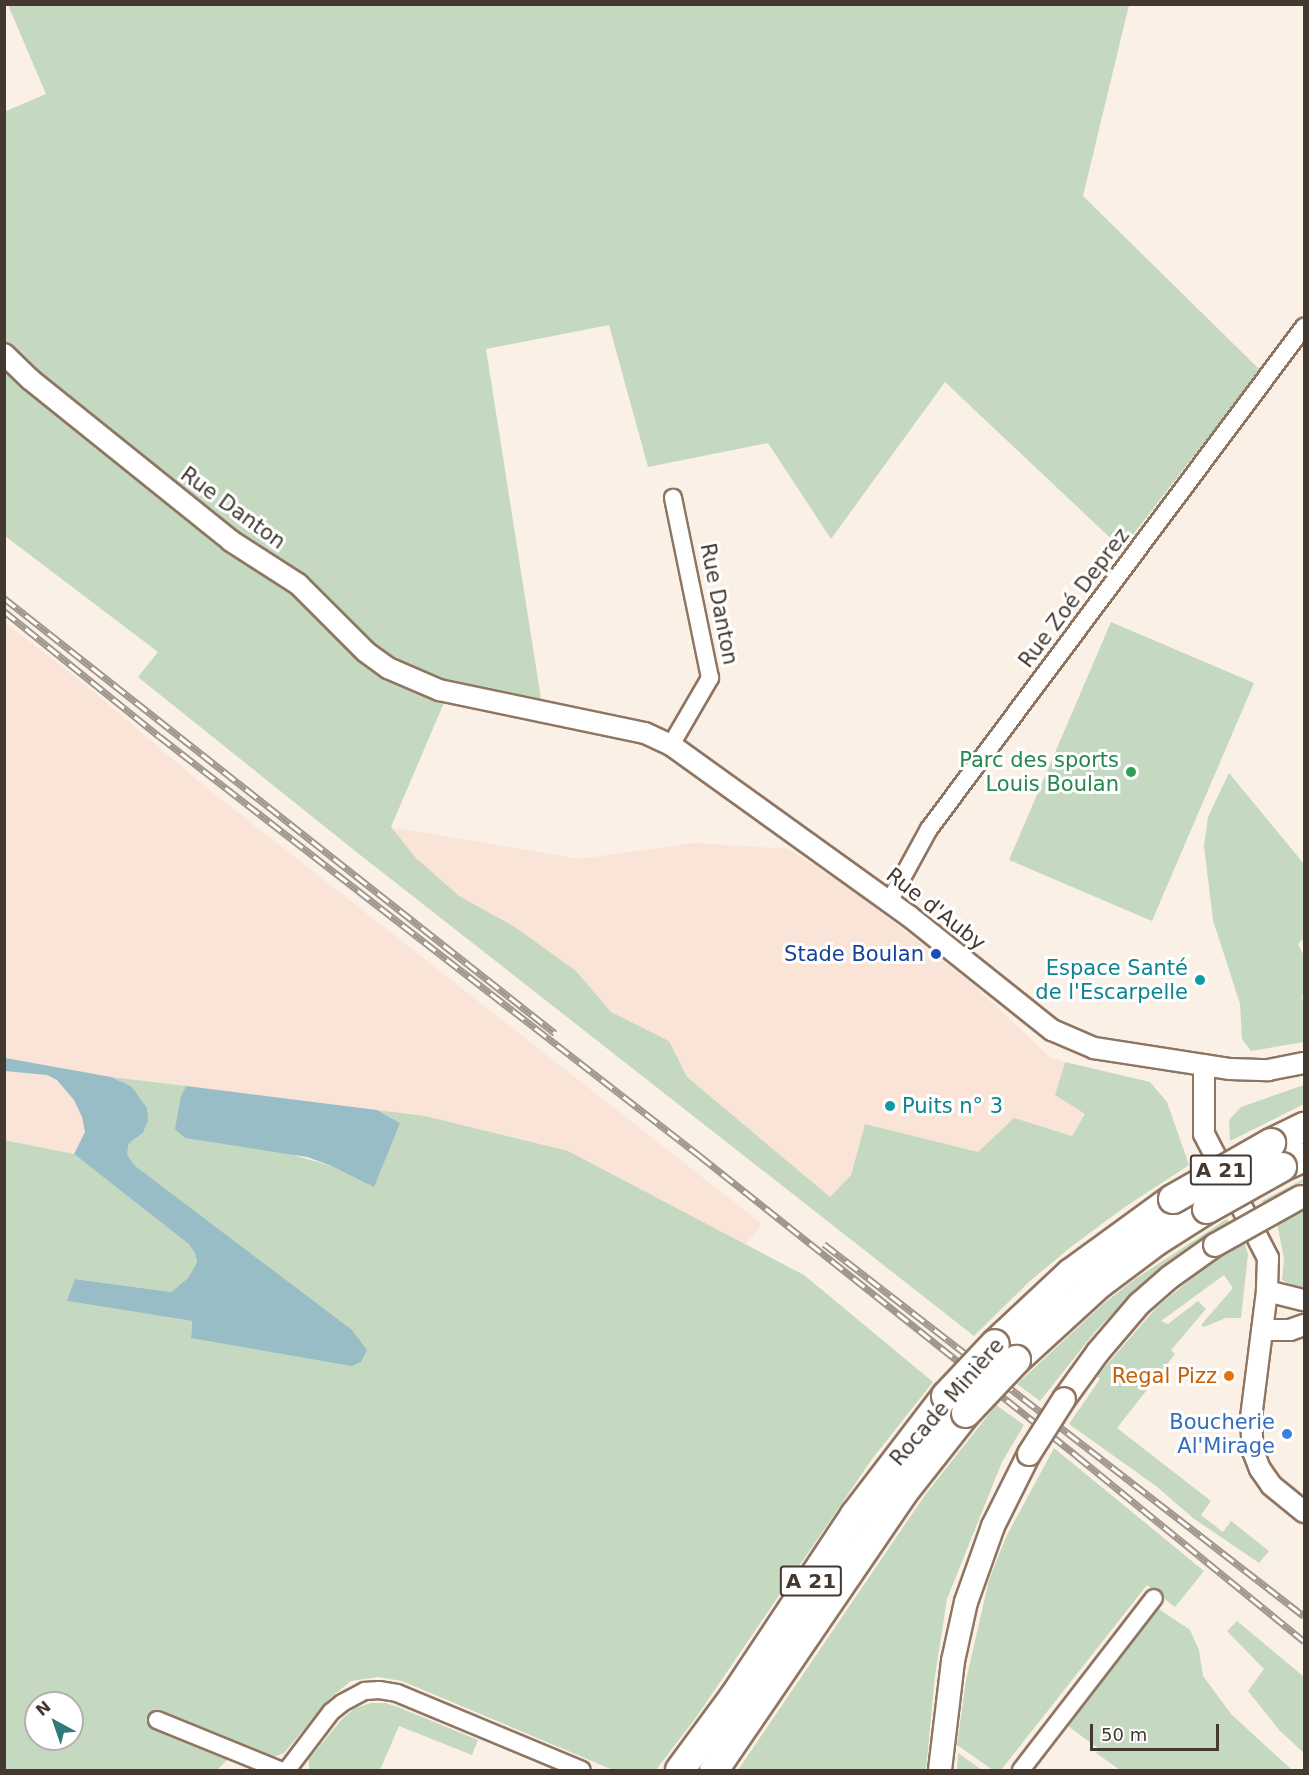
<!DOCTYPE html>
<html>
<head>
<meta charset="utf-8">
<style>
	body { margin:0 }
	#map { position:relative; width:1309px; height:1775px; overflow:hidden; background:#fbf0e6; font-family:"DejaVu Sans",sans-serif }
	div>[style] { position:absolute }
	.industrial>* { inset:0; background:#fae3d7 }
	.green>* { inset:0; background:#c5d8c0 }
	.water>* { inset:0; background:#98bdc6 }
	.roads { filter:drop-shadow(2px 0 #8f7662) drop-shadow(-2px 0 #8f7662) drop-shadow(0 2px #8f7662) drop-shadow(0 -2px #8f7662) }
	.minor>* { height:16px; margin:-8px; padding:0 8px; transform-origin:8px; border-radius:8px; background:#fff }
	.tertiary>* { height:20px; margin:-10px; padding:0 10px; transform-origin:10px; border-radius:10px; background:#fff }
	.secondary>* { height:22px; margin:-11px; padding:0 11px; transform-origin:11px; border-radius:11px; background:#fff }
	.motorway>* { height:28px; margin:-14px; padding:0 14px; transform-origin:14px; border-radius:14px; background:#fff }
	.rail>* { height:7px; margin-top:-3.5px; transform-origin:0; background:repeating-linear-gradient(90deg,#fff 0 14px,#a2978d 0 28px); box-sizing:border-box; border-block:2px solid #a2978d }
	.bridges { filter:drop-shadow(2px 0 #8f7662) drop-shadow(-2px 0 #8f7662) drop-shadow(0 2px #8f7662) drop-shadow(0 -2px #8f7662) }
	.secondary-bridge>* { height:22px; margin:-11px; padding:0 11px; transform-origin:11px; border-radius:11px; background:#fff }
	.motorway-bridge>* { height:28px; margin:-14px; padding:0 14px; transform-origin:14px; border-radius:14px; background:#fff }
	.dots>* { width:16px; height:16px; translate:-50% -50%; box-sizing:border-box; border:3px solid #fff; border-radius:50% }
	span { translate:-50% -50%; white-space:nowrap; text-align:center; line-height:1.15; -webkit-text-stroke:6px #fff; paint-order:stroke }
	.shield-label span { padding:2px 4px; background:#fff; border:2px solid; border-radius:4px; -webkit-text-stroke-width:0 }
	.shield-label { font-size:20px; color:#443930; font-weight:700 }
	.street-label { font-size:21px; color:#443930 }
	.leisure-label { font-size:21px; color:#27864d }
	.right { translate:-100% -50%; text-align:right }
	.transit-label { font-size:21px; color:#164399 }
	.culture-label { font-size:21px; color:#0d838f }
	.left { translate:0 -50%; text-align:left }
	.food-label { font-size:21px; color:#c56008 }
	.shop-label { font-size:21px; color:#366cbe }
	.frame { position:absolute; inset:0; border:6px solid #443930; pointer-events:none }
	.north { position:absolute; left:24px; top:1691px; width:60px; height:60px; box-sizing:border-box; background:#fff; border:2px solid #b4b0ac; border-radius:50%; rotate:320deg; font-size:16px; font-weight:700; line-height:24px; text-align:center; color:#443930 }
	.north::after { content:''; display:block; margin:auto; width:21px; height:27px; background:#317a79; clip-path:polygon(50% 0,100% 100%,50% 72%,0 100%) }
	.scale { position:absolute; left:1090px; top:1724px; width:129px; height:27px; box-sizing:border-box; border:3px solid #443930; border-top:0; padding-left:8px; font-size:18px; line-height:21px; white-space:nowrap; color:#443930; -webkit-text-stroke:4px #fff; paint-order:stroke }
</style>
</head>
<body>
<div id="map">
	<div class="industrial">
		<i style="clip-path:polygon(4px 622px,82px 682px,208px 789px,762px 1224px,746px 1244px,568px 1151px,425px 1116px,111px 1077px,74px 1154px,5px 1140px)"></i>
		<i style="clip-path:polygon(391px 827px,579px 859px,695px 843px,788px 849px,848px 887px,971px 983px,1051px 1058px,1065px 1062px,1055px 1095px,1085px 1114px,1072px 1136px,1014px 1118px,978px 1152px,865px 1124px,851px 1175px,830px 1197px,687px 1077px,669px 1041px,611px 1012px,576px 971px,515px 927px,459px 896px,416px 858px)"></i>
	</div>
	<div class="green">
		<i style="clip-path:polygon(8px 5px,1129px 5px,1083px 196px,1260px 370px,1122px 549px,945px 382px,831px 539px,768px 443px,648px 467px,609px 325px,486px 349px,541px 699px,452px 684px,391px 827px,416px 858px,459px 896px,515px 927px,576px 971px,611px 1012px,669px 1041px,687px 1077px,830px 1197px,851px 1175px,865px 1124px,978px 1152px,1014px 1118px,1072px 1136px,1085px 1114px,1055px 1095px,1065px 1062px,1150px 1082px,1167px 1102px,1189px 1165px,1125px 1207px,1072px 1246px,1030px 1281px,974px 1336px,359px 854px,138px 677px,158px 652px,5px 536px,4px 112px,46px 94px)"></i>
		<i style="clip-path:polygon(1111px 622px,1254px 683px,1152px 921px,1009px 860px)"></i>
		<i style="clip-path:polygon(1229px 773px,1304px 864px,1304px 938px,1298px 944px,1304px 956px,1304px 991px,1302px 997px,1304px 1004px,1304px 1042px,1251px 1051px,1242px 1039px,1240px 1004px,1213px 920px,1204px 846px,1208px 817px)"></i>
		<i style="clip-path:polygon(evenodd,111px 1077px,186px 1086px,181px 1096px,283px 1152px,332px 1166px,400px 1123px,377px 1110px,425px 1116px,568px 1151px,804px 1275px,933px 1382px,872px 1459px,697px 1716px,656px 1770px,613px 1770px,402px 1681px,378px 1677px,351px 1681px,329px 1699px,284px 1753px,269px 1759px,229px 1758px,217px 1770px,5px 1770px,4px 1140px,74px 1154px,190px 1244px,195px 1253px,197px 1262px,188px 1278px,171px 1292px,76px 1279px,67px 1301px,192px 1321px,191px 1337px,351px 1329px,134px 1165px,127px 1154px,129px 1143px,143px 1133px,148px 1121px,131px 1086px,111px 1077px,36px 1703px,72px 1703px,72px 1739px,36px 1739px,36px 1703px)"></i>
		<i style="clip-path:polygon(1304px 1085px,1304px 1104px,1230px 1141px,1229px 1120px,1241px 1107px)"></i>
		<i style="clip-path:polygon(1304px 1179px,1304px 1182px,1263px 1204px,1262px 1201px)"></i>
		<i style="clip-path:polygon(1304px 1210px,1304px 1291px,1282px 1280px,1284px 1259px,1277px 1223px)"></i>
		<i style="clip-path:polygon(1227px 1219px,1229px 1222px,1179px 1254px,1137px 1288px,1094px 1333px,1040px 1401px,1017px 1384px,1103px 1304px,1135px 1279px)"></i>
		<i style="clip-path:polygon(1244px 1242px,1248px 1254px,1241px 1318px,1226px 1318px,1204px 1327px,1201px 1325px,1233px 1288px,1224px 1275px,1161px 1321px,1168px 1324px,1198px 1301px,1206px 1309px,1171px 1350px,1175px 1354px,1117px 1428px,1211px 1501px,1201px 1515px,1223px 1532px,1231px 1521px,1269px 1551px,1259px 1563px,1193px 1518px,1156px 1486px,1069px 1424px,1100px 1379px,1097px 1376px,1156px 1308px,1214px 1260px)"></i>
		<i style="clip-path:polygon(996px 1405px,1024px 1425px,1002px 1462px,947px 1599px,935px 1676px,926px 1770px,738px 1770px,925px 1495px)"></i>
		<i style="clip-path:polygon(1054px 1448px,1204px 1571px,1175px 1607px,1147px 1585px,1001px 1770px,993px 1770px,957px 1745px,966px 1680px,989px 1580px,1006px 1537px)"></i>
		<i style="clip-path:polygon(1159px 1609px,1190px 1630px,1199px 1650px,1203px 1676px,1231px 1714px,1292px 1770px,1120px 1770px,1096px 1753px,1099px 1749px,1064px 1723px,1138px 1628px)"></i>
		<i style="clip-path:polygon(1237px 1621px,1304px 1677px,1304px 1753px,1280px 1731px,1248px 1691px,1264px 1669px,1227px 1631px)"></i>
		<i style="clip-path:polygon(371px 1703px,385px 1703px,398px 1707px,478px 1740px,472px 1755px,399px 1726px,380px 1770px,309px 1770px,309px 1759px,342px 1719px,355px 1708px)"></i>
		<i style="clip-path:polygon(958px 1753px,982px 1770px,957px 1770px)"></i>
	</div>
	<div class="water">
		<i style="clip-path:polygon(5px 1058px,111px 1077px,131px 1086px,147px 1108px,148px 1121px,143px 1133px,129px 1143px,127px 1154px,134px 1165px,351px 1329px,367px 1350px,361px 1362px,352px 1366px,191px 1338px,192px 1321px,67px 1301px,75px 1279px,171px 1292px,188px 1278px,197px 1262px,195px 1253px,189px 1244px,74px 1154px,85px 1132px,82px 1117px,74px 1100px,57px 1080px,47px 1075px,5px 1071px)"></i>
		<i style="clip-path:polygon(186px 1086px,377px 1110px,400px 1123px,374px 1187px,332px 1166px,307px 1157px,185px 1138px,175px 1129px,181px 1096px)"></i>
	</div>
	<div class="roads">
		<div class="minor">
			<i style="left:671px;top:745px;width:78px;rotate:-59.8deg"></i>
			<i style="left:710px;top:678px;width:184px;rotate:-101.6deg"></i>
			<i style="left:889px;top:902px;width:83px;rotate:-61.3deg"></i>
			<i style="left:929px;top:829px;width:627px;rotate:-53.24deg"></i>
			<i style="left:157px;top:1720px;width:133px;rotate:22.1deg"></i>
			<i style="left:287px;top:1770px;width:73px;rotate:-52.8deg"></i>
			<i style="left:331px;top:1712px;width:14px;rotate:-39deg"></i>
			<i style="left:342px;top:1703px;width:26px;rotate:-28deg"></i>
			<i style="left:365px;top:1691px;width:14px;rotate:-4deg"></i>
			<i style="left:379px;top:1690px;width:18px;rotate:9deg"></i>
			<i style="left:397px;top:1693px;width:200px;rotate:22.6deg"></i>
			<i style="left:1021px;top:1770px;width:217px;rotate:-52.3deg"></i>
		</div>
		<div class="tertiary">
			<i style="left:4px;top:354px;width:37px;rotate:44deg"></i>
			<i style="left:31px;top:380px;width:257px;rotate:38.8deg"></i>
			<i style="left:231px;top:541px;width:80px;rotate:32.7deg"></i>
			<i style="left:298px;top:584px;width:96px;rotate:45deg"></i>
			<i style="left:366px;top:652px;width:27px;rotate:36deg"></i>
			<i style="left:388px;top:668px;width:56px;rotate:23.3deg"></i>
			<i style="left:439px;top:690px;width:210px;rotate:11.8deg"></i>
			<i style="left:645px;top:733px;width:29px;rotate:25deg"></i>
			<i style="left:671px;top:745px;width:293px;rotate:35.7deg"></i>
			<i style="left:909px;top:916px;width:183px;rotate:38.6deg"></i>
			<i style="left:1052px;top:1030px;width:46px;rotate:23.2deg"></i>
			<i style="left:1094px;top:1048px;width:138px;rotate:8.8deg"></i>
			<i style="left:1230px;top:1069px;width:38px;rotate:2deg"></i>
			<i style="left:1268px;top:1070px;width:37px;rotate:-11deg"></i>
			<i style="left:1204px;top:1065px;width:69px;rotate:90deg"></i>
			<i style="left:1204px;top:1134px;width:140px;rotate:62.7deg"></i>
			<i style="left:1268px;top:1258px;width:33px;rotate:92deg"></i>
			<i style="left:1267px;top:1291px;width:128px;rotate:97.2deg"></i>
			<i style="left:1251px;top:1418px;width:33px;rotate:87deg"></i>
			<i style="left:1253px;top:1451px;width:19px;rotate:69deg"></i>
			<i style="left:1260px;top:1469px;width:19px;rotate:55deg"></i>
			<i style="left:1271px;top:1485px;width:43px;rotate:39.3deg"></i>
			<i style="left:1267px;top:1291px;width:38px;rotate:14deg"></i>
			<i style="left:1262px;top:1330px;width:28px"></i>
			<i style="left:1290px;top:1330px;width:15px;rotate:-20deg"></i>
		</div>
		<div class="secondary">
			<i style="left:1064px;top:1399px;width:58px;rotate:-54.1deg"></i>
			<i style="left:1098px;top:1352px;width:63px;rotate:-49.5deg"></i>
			<i style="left:1139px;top:1304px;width:41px;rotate:-41.1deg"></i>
			<i style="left:1170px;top:1277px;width:55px;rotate:-35.4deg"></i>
			<i style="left:940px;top:1770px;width:110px;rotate:-83.2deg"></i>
			<i style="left:953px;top:1661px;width:60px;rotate:-77.6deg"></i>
			<i style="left:966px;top:1602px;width:81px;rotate:-70.4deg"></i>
			<i style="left:993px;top:1526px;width:80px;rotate:-63.4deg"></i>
		</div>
		<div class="motorway">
			<i style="left:1271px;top:1143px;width:37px;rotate:-26deg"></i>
			<i style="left:1282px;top:1167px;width:24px;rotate:-24deg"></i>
			<i style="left:995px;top:1344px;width:104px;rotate:-43.1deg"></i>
			<i style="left:1071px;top:1273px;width:126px;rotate:-36deg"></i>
			<i style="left:1016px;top:1360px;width:113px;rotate:-42.5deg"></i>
			<i style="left:1099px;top:1284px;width:70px;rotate:-36.9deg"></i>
			<i style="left:1155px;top:1242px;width:62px;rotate:-32.4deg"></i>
			<i style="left:680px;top:1770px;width:91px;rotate:-53.5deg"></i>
			<i style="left:734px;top:1697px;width:219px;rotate:-56.4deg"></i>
			<i style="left:855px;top:1515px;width:150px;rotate:-52.6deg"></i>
			<i style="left:714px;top:1770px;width:334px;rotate:-55.7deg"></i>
			<i style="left:902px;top:1494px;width:103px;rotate:-51.7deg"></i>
		</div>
	</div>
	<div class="rail">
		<i style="left:4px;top:598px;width:702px;rotate:38.29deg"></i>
		<i style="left:4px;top:611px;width:199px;rotate:38.9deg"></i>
		<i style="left:159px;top:736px;width:685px;rotate:37.82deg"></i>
		<i style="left:700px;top:1156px;width:482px;rotate:38.5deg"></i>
		<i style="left:1077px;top:1456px;width:293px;rotate:39.2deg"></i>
		<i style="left:824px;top:1244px;width:607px;rotate:37.78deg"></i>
	</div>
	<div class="bridges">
		<div class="secondary-bridge">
			<i style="left:1215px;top:1245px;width:98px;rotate:-29.2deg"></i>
			<i style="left:1029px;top:1454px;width:65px;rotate:-57.5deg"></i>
		</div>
		<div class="motorway-bridge">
			<i style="left:1173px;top:1199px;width:113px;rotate:-29.7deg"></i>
			<i style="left:1207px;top:1209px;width:86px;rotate:-29.2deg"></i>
			<i style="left:946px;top:1396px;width:71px;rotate:-46.7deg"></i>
			<i style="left:966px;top:1413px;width:73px;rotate:-46.7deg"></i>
		</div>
	</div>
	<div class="dots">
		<i style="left:1131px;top:772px;background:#2e9e5b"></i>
		<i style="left:936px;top:954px;background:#1a4fb4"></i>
		<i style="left:1200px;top:980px;background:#0f9aa8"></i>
		<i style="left:890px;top:1106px;background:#0f9aa8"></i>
		<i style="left:1229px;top:1376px;background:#e8710a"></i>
		<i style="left:1287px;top:1434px;background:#3f7fe0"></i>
	</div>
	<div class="shield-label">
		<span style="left:1221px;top:1170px">A 21</span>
		<span style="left:811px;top:1581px">A 21</span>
	</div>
	<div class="street-label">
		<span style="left:233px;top:508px;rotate:36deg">Rue Danton</span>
		<span style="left:1074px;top:598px;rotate:-53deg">Rue Zoé Deprez</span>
		<span style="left:719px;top:604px;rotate:79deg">Rue Danton</span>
		<span style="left:936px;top:909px;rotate:38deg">Rue d'Auby</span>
		<span style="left:947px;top:1402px;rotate:-49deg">Rocade Minière</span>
	</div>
	<div class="leisure-label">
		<span class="right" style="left:1119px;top:772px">Parc des sports<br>Louis Boulan</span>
	</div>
	<div class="transit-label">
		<span class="right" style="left:924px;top:954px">Stade Boulan</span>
	</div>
	<div class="culture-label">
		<span class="right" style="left:1188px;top:980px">Espace Santé<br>de l'Escarpelle</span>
		<span class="left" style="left:902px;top:1106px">Puits n° 3</span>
	</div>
	<div class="food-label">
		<span class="right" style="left:1217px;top:1376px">Regal Pizz</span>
	</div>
	<div class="shop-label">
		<span class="right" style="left:1275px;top:1434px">Boucherie<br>Al'Mirage</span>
	</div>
	<div class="frame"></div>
	<div class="north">N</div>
	<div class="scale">50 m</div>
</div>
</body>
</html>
